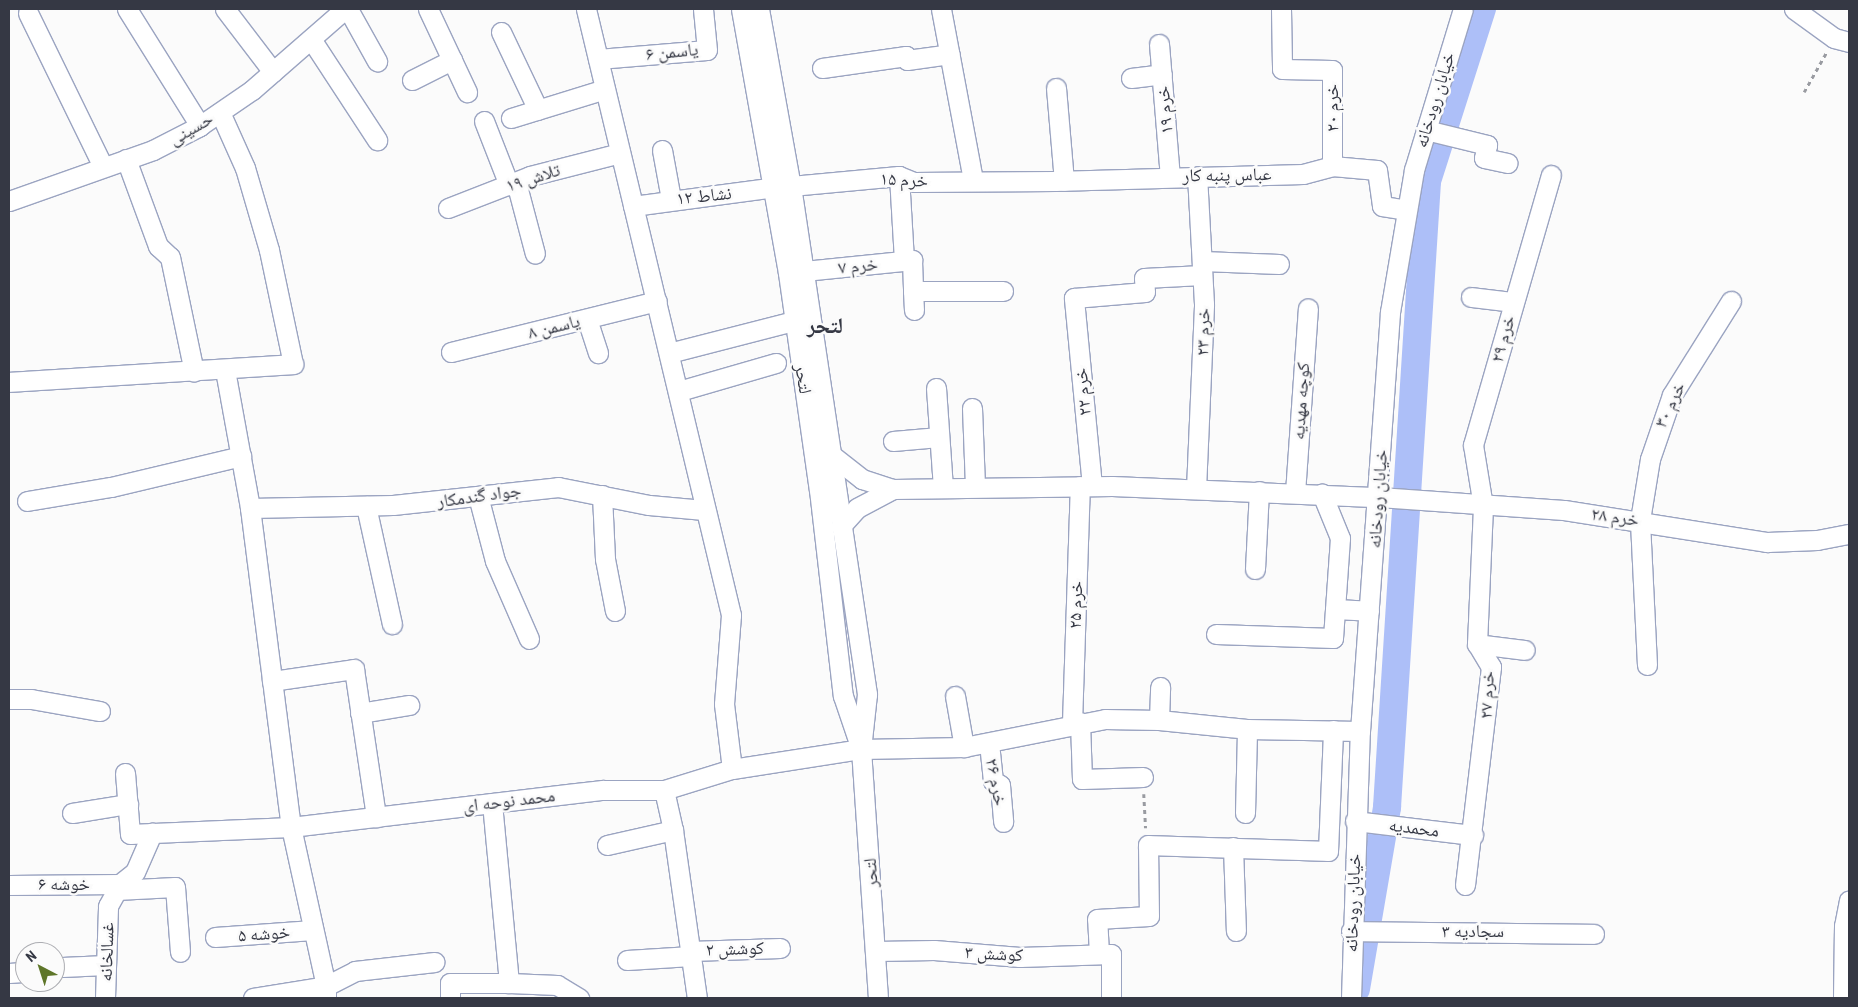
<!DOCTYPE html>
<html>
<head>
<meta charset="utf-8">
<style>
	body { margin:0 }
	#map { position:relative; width:1858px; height:1007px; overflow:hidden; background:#fbfbfb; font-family:"Roboto Condensed","Noto Naskh Arabic",sans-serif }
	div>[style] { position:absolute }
	.river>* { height:28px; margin:-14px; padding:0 14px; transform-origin:14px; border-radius:14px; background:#adbff8 }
	.path>* { height:2.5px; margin-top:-1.25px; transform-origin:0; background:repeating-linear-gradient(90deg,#999ba1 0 4px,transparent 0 8px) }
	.roads { filter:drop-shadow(1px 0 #9ba4c1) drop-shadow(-1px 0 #9ba4c1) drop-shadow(0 1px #9ba4c1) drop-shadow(0 -1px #9ba4c1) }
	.minor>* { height:19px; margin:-9.5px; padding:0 9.5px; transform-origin:9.5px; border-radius:9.5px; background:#fff }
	span { translate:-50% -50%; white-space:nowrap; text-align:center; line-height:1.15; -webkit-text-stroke:5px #fbfbfb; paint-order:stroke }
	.street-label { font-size:18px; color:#353844 }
	.district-label { font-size:22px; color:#353844; font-weight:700 }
	.frame { position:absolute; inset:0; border:10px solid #353844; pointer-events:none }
	.north { position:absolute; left:15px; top:942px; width:50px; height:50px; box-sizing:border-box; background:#fbfbfb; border:1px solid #acadb2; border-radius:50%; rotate:320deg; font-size:14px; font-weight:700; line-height:20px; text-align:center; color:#353844 }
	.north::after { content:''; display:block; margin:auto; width:18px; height:22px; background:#5e7629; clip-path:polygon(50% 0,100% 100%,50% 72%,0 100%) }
</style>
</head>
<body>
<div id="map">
	<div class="river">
		<i style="left:1356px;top:989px;width:185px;rotate:-80.3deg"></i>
		<i style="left:1387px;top:807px;width:627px;rotate:-86.34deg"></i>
		<i style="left:1427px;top:181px;width:181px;rotate:-72.3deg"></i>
	</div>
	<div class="path">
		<i style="left:1804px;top:92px;width:45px;rotate:-60.6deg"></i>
		<i style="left:1144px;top:794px;width:34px;rotate:87deg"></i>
	</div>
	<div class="roads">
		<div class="minor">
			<i style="left:127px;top:9px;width:138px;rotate:58deg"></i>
			<i style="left:225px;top:9px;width:79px;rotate:52.7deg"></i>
			<i style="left:348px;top:9px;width:60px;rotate:60.9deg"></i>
			<i style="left:428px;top:9px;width:92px;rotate:64.8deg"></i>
			<i style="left:586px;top:9px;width:623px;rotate:76.54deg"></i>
			<i style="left:731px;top:615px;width:89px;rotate:94.5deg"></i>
			<i style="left:724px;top:704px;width:65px;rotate:83deg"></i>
			<i style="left:741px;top:9px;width:268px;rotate:79.9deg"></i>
			<i style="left:788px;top:273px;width:219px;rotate:81.9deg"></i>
			<i style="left:819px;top:490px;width:207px;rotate:83.4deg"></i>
			<i style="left:843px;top:696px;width:50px;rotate:71.2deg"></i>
			<i style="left:759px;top:9px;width:180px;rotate:79.8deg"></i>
			<i style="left:791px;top:186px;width:514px;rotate:81.49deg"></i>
			<i style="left:867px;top:694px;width:55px;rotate:96.2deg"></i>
			<i style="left:861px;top:749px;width:250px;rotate:86.1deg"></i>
			<i style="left:941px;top:9px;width:174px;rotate:79.4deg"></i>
			<i style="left:1281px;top:9px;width:60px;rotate:89deg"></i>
			<i style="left:1282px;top:69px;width:50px;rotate:1.1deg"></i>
			<i style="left:1332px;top:70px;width:96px;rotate:90deg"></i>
			<i style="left:1794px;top:9px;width:49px;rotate:35.9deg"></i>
			<i style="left:1834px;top:38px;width:16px;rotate:15deg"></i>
			<i style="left:28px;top:13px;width:171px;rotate:64deg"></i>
			<i style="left:501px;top:32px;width:86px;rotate:64.6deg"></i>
			<i style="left:311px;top:39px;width:121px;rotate:56.8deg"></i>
			<i style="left:1159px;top:44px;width:133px;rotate:85.3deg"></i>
			<i style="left:598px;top:59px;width:109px;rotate:-4.7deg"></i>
			<i style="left:707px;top:50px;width:41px;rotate:-95.6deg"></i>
			<i style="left:822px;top:68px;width:85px;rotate:-8.1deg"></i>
			<i style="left:906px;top:56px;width:4px;rotate:76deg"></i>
			<i style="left:907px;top:60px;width:43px;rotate:-7.9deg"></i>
			<i style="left:1131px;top:78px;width:31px;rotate:-7deg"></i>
			<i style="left:412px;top:80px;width:45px;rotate:-26.6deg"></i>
			<i style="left:1056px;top:88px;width:93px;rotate:85.1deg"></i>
			<i style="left:511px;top:118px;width:98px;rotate:-17.1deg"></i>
			<i style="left:484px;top:121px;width:69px;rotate:68.7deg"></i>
			<i style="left:1426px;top:130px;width:63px;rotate:13.8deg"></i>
			<i style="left:1487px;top:145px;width:13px;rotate:103deg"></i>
			<i style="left:1484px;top:158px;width:24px;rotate:12deg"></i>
			<i style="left:662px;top:150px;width:50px;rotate:79.6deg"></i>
			<i style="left:126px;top:159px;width:93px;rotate:69.8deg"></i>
			<i style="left:158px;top:246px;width:16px;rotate:43deg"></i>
			<i style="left:170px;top:257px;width:117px;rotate:78.2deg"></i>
			<i style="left:899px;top:176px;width:85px;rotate:86.6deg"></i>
			<i style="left:516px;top:182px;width:74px;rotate:75.2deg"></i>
			<i style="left:791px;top:186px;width:108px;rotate:-5.3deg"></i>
			<i style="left:899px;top:176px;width:16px;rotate:22deg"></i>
			<i style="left:914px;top:182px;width:141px;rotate:-0.4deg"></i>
			<i style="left:1055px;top:181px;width:248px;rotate:-1.6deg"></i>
			<i style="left:1303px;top:174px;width:30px;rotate:-15deg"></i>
			<i style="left:1332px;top:166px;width:45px;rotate:5.1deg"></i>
			<i style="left:1377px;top:170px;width:36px;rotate:82deg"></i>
			<i style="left:1382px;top:206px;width:24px;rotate:9deg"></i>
			<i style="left:9px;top:201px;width:153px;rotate:-19.5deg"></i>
			<i style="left:153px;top:150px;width:51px;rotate:-27.1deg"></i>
			<i style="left:198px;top:127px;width:65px;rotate:-34.4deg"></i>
			<i style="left:252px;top:90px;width:123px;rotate:-41.1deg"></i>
			<i style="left:633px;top:206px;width:143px;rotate:-7.6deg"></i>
			<i style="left:448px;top:208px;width:88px;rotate:-21.3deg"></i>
			<i style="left:530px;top:176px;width:93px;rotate:-14.3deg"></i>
			<i style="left:1202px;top:261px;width:77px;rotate:2.2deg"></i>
			<i style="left:804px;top:271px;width:109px;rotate:-5.8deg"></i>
			<i style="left:912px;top:260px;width:31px;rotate:88deg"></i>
			<i style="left:913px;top:291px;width:90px"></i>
			<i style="left:913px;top:291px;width:19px;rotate:87deg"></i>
			<i style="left:1471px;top:297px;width:42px;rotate:6.8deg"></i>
			<i style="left:587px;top:319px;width:36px;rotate:72deg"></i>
			<i style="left:451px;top:352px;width:212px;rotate:-13.9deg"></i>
			<i style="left:669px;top:353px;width:129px;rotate:-14.4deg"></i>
			<i style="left:225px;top:370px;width:140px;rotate:79.7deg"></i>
			<i style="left:250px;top:508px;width:322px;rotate:82.7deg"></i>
			<i style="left:291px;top:827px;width:163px;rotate:77.6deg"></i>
			<i style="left:326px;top:986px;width:12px;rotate:90deg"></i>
			<i style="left:9px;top:382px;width:285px;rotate:-3.6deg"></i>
			<i style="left:293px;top:364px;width:116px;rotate:-101.9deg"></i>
			<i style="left:269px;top:250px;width:85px;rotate:-106.3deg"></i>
			<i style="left:245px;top:168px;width:61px;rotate:-114.1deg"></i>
			<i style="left:936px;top:388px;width:99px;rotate:86deg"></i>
			<i style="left:679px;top:391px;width:101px;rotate:-16.1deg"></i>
			<i style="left:972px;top:408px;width:78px;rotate:87.8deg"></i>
			<i style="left:893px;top:441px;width:46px;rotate:-5deg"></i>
			<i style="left:834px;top:457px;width:36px;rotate:38deg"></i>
			<i style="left:862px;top:479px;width:33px;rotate:18deg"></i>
			<i style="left:1092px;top:486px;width:189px;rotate:-95.5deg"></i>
			<i style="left:1074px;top:298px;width:71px;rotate:-4.8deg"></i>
			<i style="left:1145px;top:292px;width:14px;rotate:-94deg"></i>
			<i style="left:1144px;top:278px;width:58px;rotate:-3deg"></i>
			<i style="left:1196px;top:489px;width:185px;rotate:-87.5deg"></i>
			<i style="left:1204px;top:304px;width:128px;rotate:-93.1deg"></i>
			<i style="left:1295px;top:493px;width:185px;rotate:-86deg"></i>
			<i style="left:602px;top:495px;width:64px;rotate:87.3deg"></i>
			<i style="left:605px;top:559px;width:53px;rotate:79.1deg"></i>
			<i style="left:478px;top:496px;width:67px;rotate:75.3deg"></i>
			<i style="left:495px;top:561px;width:85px;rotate:66.4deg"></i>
			<i style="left:27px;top:501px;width:85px;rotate:-9.5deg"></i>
			<i style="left:111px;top:487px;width:134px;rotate:-13.4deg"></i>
			<i style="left:366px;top:506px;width:121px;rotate:77.6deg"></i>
			<i style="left:250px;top:508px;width:143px;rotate:-1.2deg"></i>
			<i style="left:393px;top:505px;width:166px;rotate:-6.2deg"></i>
			<i style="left:558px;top:487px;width:93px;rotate:11.2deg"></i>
			<i style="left:649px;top:505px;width:55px;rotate:5.2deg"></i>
			<i style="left:841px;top:526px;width:24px;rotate:-48deg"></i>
			<i style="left:857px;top:508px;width:41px;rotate:-27.8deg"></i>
			<i style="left:893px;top:489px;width:219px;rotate:-0.8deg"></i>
			<i style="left:1112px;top:486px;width:267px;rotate:2.4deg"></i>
			<i style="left:1379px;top:497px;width:185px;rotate:4deg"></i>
			<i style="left:1564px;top:510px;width:206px;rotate:9deg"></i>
			<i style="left:1767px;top:542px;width:50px;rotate:-2.3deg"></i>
			<i style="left:1817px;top:540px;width:33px;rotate:-11deg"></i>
			<i style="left:1255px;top:569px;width:78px;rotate:-87.1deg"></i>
			<i style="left:1335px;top:609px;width:34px;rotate:3deg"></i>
			<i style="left:1216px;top:634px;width:117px;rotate:2deg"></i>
			<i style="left:1333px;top:638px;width:100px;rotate:-86deg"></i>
			<i style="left:1340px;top:538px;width:48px;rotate:-112.2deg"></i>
			<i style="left:1477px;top:644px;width:48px;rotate:7.1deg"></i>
			<i style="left:1647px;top:665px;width:145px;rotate:-92.8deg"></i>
			<i style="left:1640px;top:520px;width:62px;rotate:-80.7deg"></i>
			<i style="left:1650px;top:459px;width:68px;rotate:-71deg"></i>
			<i style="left:1672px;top:395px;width:111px;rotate:-57.9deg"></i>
			<i style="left:272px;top:681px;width:83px;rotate:-8.3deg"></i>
			<i style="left:354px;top:669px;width:150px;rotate:81.5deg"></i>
			<i style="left:955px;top:696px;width:52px;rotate:80deg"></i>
			<i style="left:9px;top:699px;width:22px"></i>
			<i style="left:31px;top:699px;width:70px;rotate:9.9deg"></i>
			<i style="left:360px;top:713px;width:50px;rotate:-9.3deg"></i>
			<i style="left:1159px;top:720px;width:33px;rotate:-88deg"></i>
			<i style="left:1080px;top:722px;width:57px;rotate:88deg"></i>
			<i style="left:1082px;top:779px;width:61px;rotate:-1.9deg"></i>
			<i style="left:1072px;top:723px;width:237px;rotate:-88.1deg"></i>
			<i style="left:989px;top:743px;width:38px;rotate:84deg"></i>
			<i style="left:993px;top:781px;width:8px;rotate:30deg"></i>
			<i style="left:1000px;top:785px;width:37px;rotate:85deg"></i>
			<i style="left:125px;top:773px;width:61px;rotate:85.3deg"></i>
			<i style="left:130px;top:834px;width:161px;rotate:-2.5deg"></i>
			<i style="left:291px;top:827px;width:314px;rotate:-6.8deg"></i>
			<i style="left:603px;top:790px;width:61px"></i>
			<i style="left:664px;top:790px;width:71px;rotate:-17.2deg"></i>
			<i style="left:732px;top:769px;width:131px;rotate:-8.8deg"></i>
			<i style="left:861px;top:749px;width:103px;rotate:-1.1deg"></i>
			<i style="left:964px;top:747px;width:144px;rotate:-11.2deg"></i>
			<i style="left:1105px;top:719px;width:54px;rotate:1.1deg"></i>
			<i style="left:1159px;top:720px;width:88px;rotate:5.8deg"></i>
			<i style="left:1247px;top:729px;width:113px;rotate:1deg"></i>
			<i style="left:664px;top:790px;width:41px;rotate:77.3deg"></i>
			<i style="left:673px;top:830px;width:170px;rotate:81.9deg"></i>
			<i style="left:492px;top:803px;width:181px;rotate:84.6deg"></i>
			<i style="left:72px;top:813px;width:57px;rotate:-9.1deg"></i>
			<i style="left:1245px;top:813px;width:84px;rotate:-88.6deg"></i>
			<i style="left:1355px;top:821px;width:119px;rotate:6.8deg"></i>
			<i style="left:607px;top:845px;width:68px;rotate:-12.8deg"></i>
			<i style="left:1233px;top:847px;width:84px;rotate:88deg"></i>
			<i style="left:9px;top:885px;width:111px;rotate:-0.5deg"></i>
			<i style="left:1465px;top:885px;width:220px;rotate:-83.2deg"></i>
			<i style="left:1491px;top:667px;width:27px;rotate:-121deg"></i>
			<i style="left:1477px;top:644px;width:138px;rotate:-87.5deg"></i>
			<i style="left:1483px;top:506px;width:62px;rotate:-99.3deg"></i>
			<i style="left:1473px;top:445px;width:281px;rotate:-73.9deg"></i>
			<i style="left:116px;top:890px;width:59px;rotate:-2.9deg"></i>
			<i style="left:175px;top:887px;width:65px;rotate:85.6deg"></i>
			<i style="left:1351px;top:931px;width:243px;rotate:0.7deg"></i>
			<i style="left:215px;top:937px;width:98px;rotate:-4.1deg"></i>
			<i style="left:690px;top:951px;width:90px;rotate:-1.9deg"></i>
			<i style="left:876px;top:951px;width:58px;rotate:-1deg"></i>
			<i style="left:934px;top:950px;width:86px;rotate:4.7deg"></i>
			<i style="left:1020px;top:957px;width:91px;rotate:-1.9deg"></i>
			<i style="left:1111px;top:954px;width:44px;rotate:90deg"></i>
			<i style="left:1099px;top:954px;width:35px;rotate:-93deg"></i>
			<i style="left:1097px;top:919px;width:52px;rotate:-3.3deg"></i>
			<i style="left:1149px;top:916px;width:71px;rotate:-90.8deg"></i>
			<i style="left:1148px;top:845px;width:180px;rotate:1.9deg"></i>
			<i style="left:1328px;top:851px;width:121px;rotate:-87.6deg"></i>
			<i style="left:627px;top:960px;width:64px;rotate:-3.6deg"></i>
			<i style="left:62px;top:967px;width:44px;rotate:-2.6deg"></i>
			<i style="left:9px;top:973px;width:14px;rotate:-4deg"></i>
			<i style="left:105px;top:998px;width:92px;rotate:-88.1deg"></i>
			<i style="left:108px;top:906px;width:25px;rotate:-61deg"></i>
			<i style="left:120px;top:884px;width:19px;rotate:-39deg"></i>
			<i style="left:135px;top:872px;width:43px;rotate:-66.4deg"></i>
			<i style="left:253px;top:998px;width:74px;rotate:-9.3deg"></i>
			<i style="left:326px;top:986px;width:33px;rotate:-27deg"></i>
			<i style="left:355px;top:971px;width:80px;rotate:-6.5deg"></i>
			<i style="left:450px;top:998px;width:15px;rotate:-90deg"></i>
			<i style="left:450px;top:983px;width:59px"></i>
			<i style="left:509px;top:983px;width:48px;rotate:2.4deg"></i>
			<i style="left:557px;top:985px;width:26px;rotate:31deg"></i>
			<i style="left:1351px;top:998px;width:267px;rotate:-88.1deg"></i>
			<i style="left:1360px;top:731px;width:420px;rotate:-85.9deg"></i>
			<i style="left:1390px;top:312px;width:144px;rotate:-80.4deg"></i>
			<i style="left:1414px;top:170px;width:168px;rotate:-73.1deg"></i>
			<i style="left:1843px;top:998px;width:72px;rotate:-89.2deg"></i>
			<i style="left:1844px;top:926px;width:26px;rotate:-79deg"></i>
		</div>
	</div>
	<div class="street-label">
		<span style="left:672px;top:52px;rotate:-6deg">یاسمن ۶</span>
		<span style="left:1435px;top:100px;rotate:-73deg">خیابان رودخانه</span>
		<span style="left:1332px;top:108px;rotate:-90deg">خرم ۲۰</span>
		<span style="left:1165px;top:110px;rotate:-95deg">خرم ۱۹</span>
		<span style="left:191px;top:129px;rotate:-30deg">حسینی</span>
		<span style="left:1227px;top:175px;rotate:-1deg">عباس پنبه کار</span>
		<span style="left:533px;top:178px;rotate:-18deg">تلاش ۱۹</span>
		<span style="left:904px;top:180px;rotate:3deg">خرم ۱۵</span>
		<span style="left:704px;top:196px;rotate:-6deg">نشاط ۱۲</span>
		<span style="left:858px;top:266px;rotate:-6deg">خرم ۷</span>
		<span style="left:554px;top:327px;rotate:-14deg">یاسمن ۸</span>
		<span style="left:1203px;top:332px;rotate:-88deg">خرم ۲۳</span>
		<span style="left:1503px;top:339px;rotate:-74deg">خرم ۲۹</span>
		<span style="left:803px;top:379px;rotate:81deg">لتحر</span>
		<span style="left:1083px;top:392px;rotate:-95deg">خرم ۲۲</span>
		<span style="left:1301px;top:401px;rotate:-86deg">کوچه مهدیه</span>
		<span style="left:1670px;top:405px;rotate:-64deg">خرم ۳۰</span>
		<span style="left:479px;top:496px;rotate:-8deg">جواد گندمکار</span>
		<span style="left:1378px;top:499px;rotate:-86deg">خیابان رودخانه</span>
		<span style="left:1615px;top:517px;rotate:8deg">خرم ۲۸</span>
		<span style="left:1076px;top:605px;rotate:-88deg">خرم ۲۵</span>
		<span style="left:1487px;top:695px;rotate:-87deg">خرم ۲۷</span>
		<span style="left:996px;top:782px;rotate:79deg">خرم ۲۶</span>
		<span style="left:509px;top:801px;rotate:-7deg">محمد نوحه ای</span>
		<span style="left:1414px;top:828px;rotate:7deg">محمدیه</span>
		<span style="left:871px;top:873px;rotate:-94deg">لتحر</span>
		<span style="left:64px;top:884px">خوشه ۶</span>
		<span style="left:1353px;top:903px;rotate:-88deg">خیابان رودخانه</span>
		<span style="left:1473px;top:931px">سجادیه ۳</span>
		<span style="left:264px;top:934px;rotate:-4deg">خوشه ۵</span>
		<span style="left:735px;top:949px;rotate:-2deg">کوشش ۲</span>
		<span style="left:107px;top:952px;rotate:-88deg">غسالخانه</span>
		<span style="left:994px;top:954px;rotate:3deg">کوشش ۳</span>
	</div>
	<div class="district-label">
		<span style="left:825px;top:326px">لتحر</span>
	</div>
	<div class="frame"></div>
	<div class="north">N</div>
</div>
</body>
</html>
